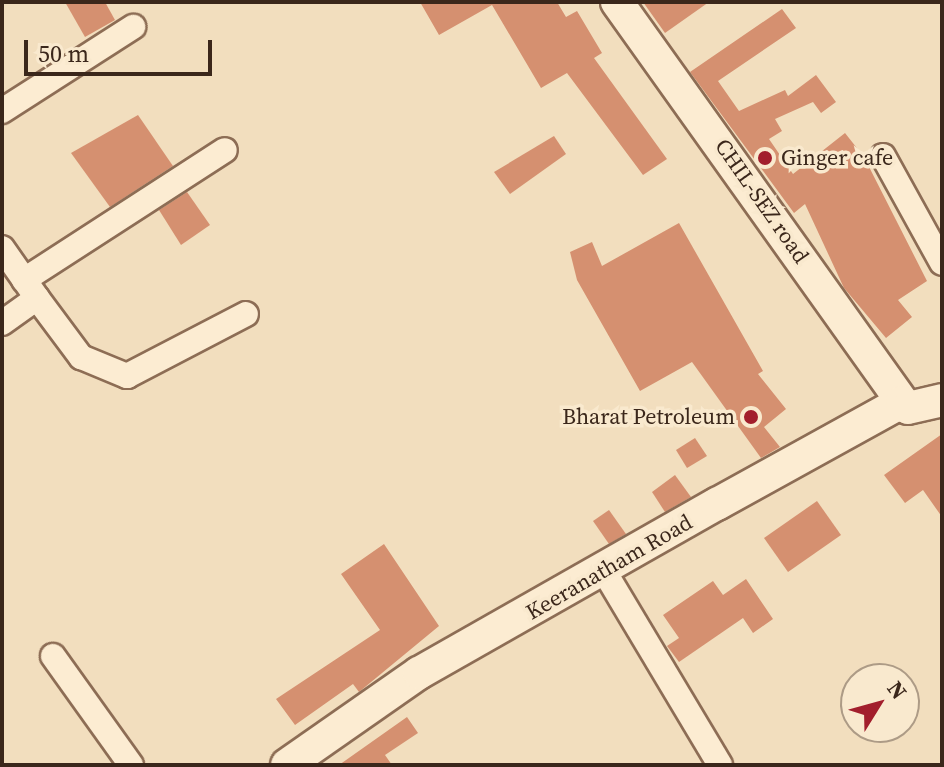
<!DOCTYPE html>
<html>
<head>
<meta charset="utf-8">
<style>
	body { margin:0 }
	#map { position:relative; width:944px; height:767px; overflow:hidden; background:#f2debe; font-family:"Source Serif 4",serif }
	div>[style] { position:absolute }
	.building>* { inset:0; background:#d59070 }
	.roads { filter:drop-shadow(2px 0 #8d6d55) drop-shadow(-2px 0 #8d6d55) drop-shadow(0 2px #8d6d55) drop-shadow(0 -2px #8d6d55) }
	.street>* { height:24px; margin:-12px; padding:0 12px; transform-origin:12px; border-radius:12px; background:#fcecd2 }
	.secondary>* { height:32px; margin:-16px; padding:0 16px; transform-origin:16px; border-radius:16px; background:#fcecd2 }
	.dots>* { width:22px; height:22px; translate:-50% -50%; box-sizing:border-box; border:4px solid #f9e9ce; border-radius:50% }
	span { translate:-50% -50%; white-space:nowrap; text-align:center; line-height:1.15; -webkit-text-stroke:7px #f9e9ce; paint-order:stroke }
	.poi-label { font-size:22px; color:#3b271b }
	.left { translate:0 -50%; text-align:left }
	.right { translate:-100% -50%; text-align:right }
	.street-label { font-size:22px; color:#3b271b }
	.frame { position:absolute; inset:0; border:4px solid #3b271b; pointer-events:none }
	.north { position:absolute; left:840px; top:663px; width:80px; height:80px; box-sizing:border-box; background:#f9e9ce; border:2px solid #ad9b86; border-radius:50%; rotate:53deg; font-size:22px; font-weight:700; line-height:32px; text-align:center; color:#3b271b }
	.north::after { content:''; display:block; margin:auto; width:28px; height:36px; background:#a21e2c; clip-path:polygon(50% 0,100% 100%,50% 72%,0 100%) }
	.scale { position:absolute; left:24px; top:40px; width:188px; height:36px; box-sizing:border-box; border:4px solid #3b271b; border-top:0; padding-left:10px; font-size:24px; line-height:28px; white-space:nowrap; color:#3b271b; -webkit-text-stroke:6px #f9e9ce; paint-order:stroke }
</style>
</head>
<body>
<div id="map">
	<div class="building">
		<i style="clip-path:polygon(65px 2px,105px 2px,115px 20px,85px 37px)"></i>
		<i style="clip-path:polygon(420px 2px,557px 2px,566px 17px,577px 11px,602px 53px,594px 58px,667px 159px,643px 175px,567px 73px,541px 88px,492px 5px,439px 35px)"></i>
		<i style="clip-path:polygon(643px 2px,709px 2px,665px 33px)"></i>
		<i style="clip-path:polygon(782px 9px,796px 28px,718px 81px,739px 111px,785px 90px,788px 96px,816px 75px,836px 102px,821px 113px,813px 102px,775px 119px,782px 131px,769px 139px,793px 174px,845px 133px,864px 157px,927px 281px,898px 300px,912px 317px,886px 338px,844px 288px,805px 204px,794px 213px,690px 72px)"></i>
		<i style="clip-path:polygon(138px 115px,173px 166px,110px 207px,71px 153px)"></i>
		<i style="clip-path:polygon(554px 136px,566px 154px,510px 194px,494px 172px)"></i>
		<i style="clip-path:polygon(187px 192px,210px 225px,181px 245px,159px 210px)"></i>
		<i style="clip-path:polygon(679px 223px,763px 371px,758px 374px,786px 409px,764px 427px,780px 447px,761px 458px,692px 362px,640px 391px,577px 280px,570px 252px,592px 242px,602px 266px)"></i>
		<i style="clip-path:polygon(942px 434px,942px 517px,923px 490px,905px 503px,884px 475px)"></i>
		<i style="clip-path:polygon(695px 438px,707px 456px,687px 468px,676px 450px)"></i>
		<i style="clip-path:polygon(675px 475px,691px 497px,665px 512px,652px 492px)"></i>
		<i style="clip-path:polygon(817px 501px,841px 535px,788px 572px,764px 538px)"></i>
		<i style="clip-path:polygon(609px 510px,626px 534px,609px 544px,593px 521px)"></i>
		<i style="clip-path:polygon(384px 544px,439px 626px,359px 692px,353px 684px,295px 725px,276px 699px,380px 630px,341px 574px)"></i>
		<i style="clip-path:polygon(746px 579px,773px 619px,753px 633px,743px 618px,679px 662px,667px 646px,679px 638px,663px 615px,713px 581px,723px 595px)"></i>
		<i style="clip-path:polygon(407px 717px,418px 733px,385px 755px,392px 765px,339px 765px)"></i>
	</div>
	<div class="roads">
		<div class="street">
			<i style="left:2px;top:111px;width:156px;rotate:-32.7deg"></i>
			<i style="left:883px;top:156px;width:122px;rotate:61.1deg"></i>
			<i style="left:2px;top:248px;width:61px;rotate:55deg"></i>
			<i style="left:37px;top:298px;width:43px;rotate:144.5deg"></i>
			<i style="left:24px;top:280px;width:239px;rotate:-32.9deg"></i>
			<i style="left:37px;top:298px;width:74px;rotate:53.3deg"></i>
			<i style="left:81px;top:357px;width:50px;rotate:22.4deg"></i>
			<i style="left:127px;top:376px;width:134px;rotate:-27.5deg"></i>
			<i style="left:604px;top:571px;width:226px;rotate:59.1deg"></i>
			<i style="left:53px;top:656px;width:134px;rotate:54.4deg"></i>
		</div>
		<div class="secondary">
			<i style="left:617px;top:2px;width:491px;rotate:54.5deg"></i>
			<i style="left:287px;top:765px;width:161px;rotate:-34.9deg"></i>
			<i style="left:419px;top:673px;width:343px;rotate:-29.6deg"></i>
			<i style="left:717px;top:504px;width:211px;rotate:-28.9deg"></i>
			<i style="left:902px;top:402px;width:8px;rotate:45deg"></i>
			<i style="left:908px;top:408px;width:35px;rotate:-13deg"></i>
		</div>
	</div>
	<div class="dots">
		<i style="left:765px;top:158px;background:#a21e2c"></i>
		<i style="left:751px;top:417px;background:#a21e2c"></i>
	</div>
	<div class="poi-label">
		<span class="left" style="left:781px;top:158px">Ginger cafe</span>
		<span class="right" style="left:735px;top:417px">Bharat Petroleum</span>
	</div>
	<div class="street-label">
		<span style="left:762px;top:201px;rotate:55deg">CHIL-SEZ road</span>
		<span style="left:609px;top:567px;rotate:-30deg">Keeranatham Road</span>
	</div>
	<div class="frame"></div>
	<div class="north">N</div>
	<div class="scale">50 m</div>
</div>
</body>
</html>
